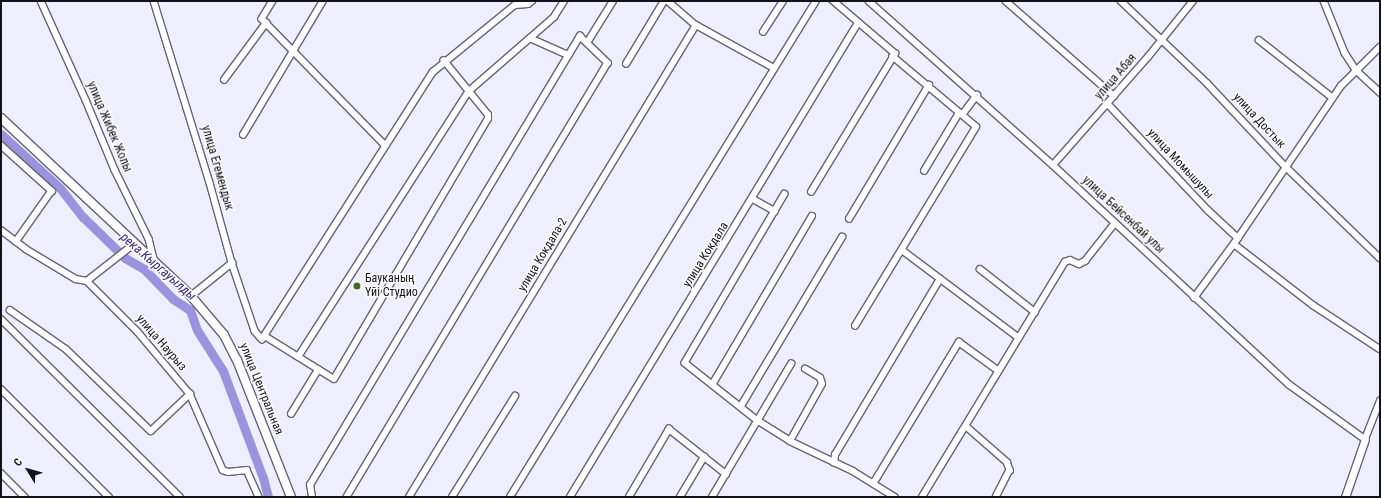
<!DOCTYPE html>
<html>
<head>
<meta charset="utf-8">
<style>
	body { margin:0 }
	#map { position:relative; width:1381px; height:498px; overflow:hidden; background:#efeefe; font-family:"Roboto Condensed",sans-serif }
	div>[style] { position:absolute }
	.river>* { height:9px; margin:-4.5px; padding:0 4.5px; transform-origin:4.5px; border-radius:4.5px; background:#9b93de }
	.roads { filter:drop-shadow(1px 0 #646279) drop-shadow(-1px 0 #646279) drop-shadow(0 1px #646279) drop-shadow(0 -1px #646279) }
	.minor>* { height:5.5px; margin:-2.75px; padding:0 2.75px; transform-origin:2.75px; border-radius:2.75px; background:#fff }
	.tertiary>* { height:7px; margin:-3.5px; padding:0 3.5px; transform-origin:3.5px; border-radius:3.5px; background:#fff }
	.secondary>* { height:8px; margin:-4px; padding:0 4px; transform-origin:4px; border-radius:4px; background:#fff }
	.dots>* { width:11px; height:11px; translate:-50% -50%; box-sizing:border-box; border:2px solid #fdfdfd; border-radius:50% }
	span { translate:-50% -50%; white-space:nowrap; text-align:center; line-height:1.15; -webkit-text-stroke:3px #fdfdfd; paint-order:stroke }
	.street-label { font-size:12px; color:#13121b }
	.poi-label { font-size:12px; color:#13121b }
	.left { translate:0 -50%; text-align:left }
	.water-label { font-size:13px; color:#39247a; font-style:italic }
	.frame { position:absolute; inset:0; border:2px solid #13121b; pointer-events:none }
	.north { position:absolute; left:8px; top:450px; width:40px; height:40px; -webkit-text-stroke:3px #fdfdfd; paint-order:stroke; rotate:307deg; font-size:11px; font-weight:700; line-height:16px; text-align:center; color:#13121b }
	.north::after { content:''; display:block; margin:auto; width:14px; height:18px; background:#13121b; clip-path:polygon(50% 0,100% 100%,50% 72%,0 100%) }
</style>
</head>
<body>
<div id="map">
	<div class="river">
		<i style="left:1px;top:134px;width:80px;rotate:42.5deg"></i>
		<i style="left:60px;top:188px;width:37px;rotate:52deg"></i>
		<i style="left:83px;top:217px;width:59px;rotate:44.3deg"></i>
		<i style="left:125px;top:258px;width:22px;rotate:30deg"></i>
		<i style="left:144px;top:269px;width:42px;rotate:46deg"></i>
		<i style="left:173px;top:299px;width:20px;rotate:33deg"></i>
		<i style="left:190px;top:310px;width:21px;rotate:71deg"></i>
		<i style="left:197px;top:330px;width:49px;rotate:57.6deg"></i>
		<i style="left:223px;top:371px;width:114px;rotate:69.5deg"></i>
		<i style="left:263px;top:478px;width:20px;rotate:75deg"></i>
	</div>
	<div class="roads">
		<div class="minor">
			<i style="left:41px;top:1px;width:109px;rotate:65.6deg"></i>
			<i style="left:86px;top:100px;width:76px;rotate:67.5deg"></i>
			<i style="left:115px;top:170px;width:77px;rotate:63.8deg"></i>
			<i style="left:149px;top:239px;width:25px;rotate:76deg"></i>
			<i style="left:154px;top:1px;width:190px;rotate:72.9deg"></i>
			<i style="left:210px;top:183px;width:83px;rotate:74.6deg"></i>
			<i style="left:232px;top:263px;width:72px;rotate:71.3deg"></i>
			<i style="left:255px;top:331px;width:11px;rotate:49deg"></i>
			<i style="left:262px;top:339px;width:317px;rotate:-57.4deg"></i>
			<i style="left:433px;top:72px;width:106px;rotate:-39.3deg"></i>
			<i style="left:515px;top:5px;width:13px;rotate:-4deg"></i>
			<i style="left:528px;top:4px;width:5px;rotate:-37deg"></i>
			<i style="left:273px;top:1px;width:21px;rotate:121deg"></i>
			<i style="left:262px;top:19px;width:177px;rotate:45.7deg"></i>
			<i style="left:668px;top:1px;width:37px;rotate:41deg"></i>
			<i style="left:696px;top:25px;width:89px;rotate:28.9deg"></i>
			<i style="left:869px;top:1px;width:246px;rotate:41.7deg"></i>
			<i style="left:1053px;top:165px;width:323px;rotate:42.9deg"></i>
			<i style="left:1290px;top:385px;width:92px;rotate:35.8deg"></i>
			<i style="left:1365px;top:439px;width:41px;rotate:-68.5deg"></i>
			<i style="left:1006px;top:1px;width:144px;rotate:41.3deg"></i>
			<i style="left:1121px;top:1px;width:119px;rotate:43.6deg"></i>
			<i style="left:1207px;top:83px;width:115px;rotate:46.8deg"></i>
			<i style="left:1286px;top:167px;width:131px;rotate:44.1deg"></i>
			<i style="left:1324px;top:1px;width:56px;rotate:68deg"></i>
			<i style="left:1345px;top:53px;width:20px;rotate:57deg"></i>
			<i style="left:1356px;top:70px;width:33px;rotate:43deg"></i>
			<i style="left:763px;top:32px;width:37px;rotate:-57deg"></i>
			<i style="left:530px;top:38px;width:42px;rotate:24.1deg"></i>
			<i style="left:1259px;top:40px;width:93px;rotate:38deg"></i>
			<i style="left:587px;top:43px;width:49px;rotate:-58.2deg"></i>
			<i style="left:626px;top:64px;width:74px;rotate:-58.9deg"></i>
			<i style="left:224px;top:80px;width:71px;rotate:-53.6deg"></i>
			<i style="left:1108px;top:104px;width:146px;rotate:46.7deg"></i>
			<i style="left:1208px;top:210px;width:41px;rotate:43deg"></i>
			<i style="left:962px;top:115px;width:25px;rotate:-53deg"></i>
			<i style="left:243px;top:135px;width:156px;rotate:-59.2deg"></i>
			<i style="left:1px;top:145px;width:69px;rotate:42deg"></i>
			<i style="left:52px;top:191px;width:62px;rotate:125.2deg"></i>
			<i style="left:1053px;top:165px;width:144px;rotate:-48.7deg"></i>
			<i style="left:1148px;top:57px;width:72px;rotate:-51.2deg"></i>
			<i style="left:924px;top:171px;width:68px;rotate:-58.9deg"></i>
			<i style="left:811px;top:192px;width:162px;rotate:-58.7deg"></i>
			<i style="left:895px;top:54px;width:82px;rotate:-139.5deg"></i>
			<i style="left:785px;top:194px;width:196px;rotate:120.6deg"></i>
			<i style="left:685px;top:363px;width:92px;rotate:38.4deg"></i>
			<i style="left:757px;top:420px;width:39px;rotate:32deg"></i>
			<i style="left:790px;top:441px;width:70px;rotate:25.5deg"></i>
			<i style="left:853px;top:471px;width:49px;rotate:31.8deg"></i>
			<i style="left:753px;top:199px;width:25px;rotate:29deg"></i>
			<i style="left:849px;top:219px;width:156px;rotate:-59.2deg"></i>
			<i style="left:1px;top:230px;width:31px;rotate:37deg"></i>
			<i style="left:26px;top:249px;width:58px;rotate:31deg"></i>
			<i style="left:76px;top:279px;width:11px;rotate:10deg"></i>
			<i style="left:87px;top:281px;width:72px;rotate:45deg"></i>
			<i style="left:138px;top:332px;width:81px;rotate:50deg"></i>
			<i style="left:190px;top:394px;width:83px;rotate:66.5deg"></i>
			<i style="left:223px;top:470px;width:5px;rotate:22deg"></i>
			<i style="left:228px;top:472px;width:19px;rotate:-6deg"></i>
			<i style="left:247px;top:470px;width:30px;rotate:66deg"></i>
			<i style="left:1234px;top:244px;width:100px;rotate:37.7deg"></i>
			<i style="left:1313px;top:305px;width:80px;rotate:33.3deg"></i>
			<i style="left:902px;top:250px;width:146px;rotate:36.9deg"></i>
			<i style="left:980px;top:269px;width:70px;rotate:38deg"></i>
			<i style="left:87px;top:281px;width:60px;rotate:-38.2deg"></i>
			<i style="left:191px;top:296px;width:53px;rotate:-38.8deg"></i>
			<i style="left:1194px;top:298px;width:74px;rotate:-53.7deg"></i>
			<i style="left:1238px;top:238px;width:184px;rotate:-55.9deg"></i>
			<i style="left:1341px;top:86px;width:55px;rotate:-45deg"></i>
			<i style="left:10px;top:310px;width:68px;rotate:34.9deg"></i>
			<i style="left:66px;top:349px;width:118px;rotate:44deg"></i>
			<i style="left:151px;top:431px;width:54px;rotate:-43.5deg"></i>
			<i style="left:1px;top:319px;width:252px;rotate:44.8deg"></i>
			<i style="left:855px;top:326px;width:233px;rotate:-58.7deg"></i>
			<i style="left:976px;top:127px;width:109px;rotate:-139.9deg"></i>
			<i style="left:265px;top:336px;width:81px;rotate:31.9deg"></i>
			<i style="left:334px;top:379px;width:302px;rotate:-59.4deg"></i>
			<i style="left:488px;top:119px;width:4px;rotate:-90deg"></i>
			<i style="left:488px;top:115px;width:70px;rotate:-129.2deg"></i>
			<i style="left:298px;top:357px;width:316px;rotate:-57.3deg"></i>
			<i style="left:469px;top:91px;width:113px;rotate:-41deg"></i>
			<i style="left:554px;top:17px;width:19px;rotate:-58deg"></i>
			<i style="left:712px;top:385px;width:196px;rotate:-59.4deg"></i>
			<i style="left:1px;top:389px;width:153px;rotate:45deg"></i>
			<i style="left:741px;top:406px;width:197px;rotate:-59.1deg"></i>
			<i style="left:291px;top:414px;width:52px;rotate:-58.5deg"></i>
			<i style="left:966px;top:426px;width:55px;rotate:41.3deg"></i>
			<i style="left:1007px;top:462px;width:9px;rotate:69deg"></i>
			<i style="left:1010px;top:470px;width:30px;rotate:117deg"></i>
			<i style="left:790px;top:441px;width:65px;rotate:-60.7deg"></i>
			<i style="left:822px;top:384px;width:6px;rotate:-108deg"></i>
			<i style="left:820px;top:378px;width:17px;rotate:-149deg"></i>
			<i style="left:834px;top:463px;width:8px;rotate:-83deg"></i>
			<i style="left:835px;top:455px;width:205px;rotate:-59.2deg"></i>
			<i style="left:1px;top:473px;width:34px;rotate:45deg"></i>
			<i style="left:873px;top:484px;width:166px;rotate:-58.8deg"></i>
			<i style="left:959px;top:342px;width:49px;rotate:35.9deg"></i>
			<i style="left:312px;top:497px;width:12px;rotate:-99deg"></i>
			<i style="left:310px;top:485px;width:524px;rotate:-58.98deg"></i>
			<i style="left:580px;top:36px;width:39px;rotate:44deg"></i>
			<i style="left:608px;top:63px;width:506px;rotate:121.02deg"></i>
			<i style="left:409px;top:497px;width:552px;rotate:-58.7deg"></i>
			<i style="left:452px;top:497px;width:119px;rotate:-58deg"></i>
			<i style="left:510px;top:497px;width:583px;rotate:-58.33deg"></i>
			<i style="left:570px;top:497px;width:555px;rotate:-58.72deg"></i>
			<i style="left:629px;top:497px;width:79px;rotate:-59.5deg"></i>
			<i style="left:669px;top:429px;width:73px;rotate:38.3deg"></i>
			<i style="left:680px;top:497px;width:47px;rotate:-59deg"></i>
			<i style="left:712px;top:497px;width:155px;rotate:-59.3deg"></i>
			<i style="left:922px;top:497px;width:275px;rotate:-58.7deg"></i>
			<i style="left:1065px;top:262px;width:5px;rotate:-22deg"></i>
			<i style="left:1070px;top:260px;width:10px;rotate:24deg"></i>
			<i style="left:1079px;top:264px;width:7px;rotate:-27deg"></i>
			<i style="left:1085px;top:261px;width:48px;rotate:-51.7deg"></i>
		</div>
		<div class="tertiary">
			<i style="left:1345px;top:497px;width:61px;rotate:-71deg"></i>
		</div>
		<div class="secondary">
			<i style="left:1px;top:118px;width:260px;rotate:43.1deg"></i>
			<i style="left:191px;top:296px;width:51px;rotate:49.8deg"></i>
			<i style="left:224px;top:335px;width:28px;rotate:63deg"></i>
			<i style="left:237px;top:360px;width:147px;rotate:68.5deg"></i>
		</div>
	</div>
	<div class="dots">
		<i style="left:357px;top:286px;background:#426a26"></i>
	</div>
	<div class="street-label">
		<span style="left:1116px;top:77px;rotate:-49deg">улица Абая</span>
		<span style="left:1259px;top:121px;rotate:47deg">улица Достык</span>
		<span style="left:109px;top:127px;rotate:67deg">улица Жибек Жолы</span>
		<span style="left:1180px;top:164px;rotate:47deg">улица Момышулы</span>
		<span style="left:217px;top:168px;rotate:74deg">улица Егемендык</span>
		<span style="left:1123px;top:215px;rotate:43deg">улица Бейсенбай улы</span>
		<span style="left:543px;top:255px;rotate:-59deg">улица Кокдала-2</span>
		<span style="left:706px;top:255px;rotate:-58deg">улица Кокдала</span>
		<span style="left:161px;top:343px;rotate:49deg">улица Наурыз</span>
		<span style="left:261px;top:389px;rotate:68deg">улица Центральная</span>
	</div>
	<div class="poi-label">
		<span class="left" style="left:365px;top:286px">Бауканың<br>Үйі Студио</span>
	</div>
	<div class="water-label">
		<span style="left:158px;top:267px;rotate:41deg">река Кыргауылды</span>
	</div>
	<div class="frame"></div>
	<div class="north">С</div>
</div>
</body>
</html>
